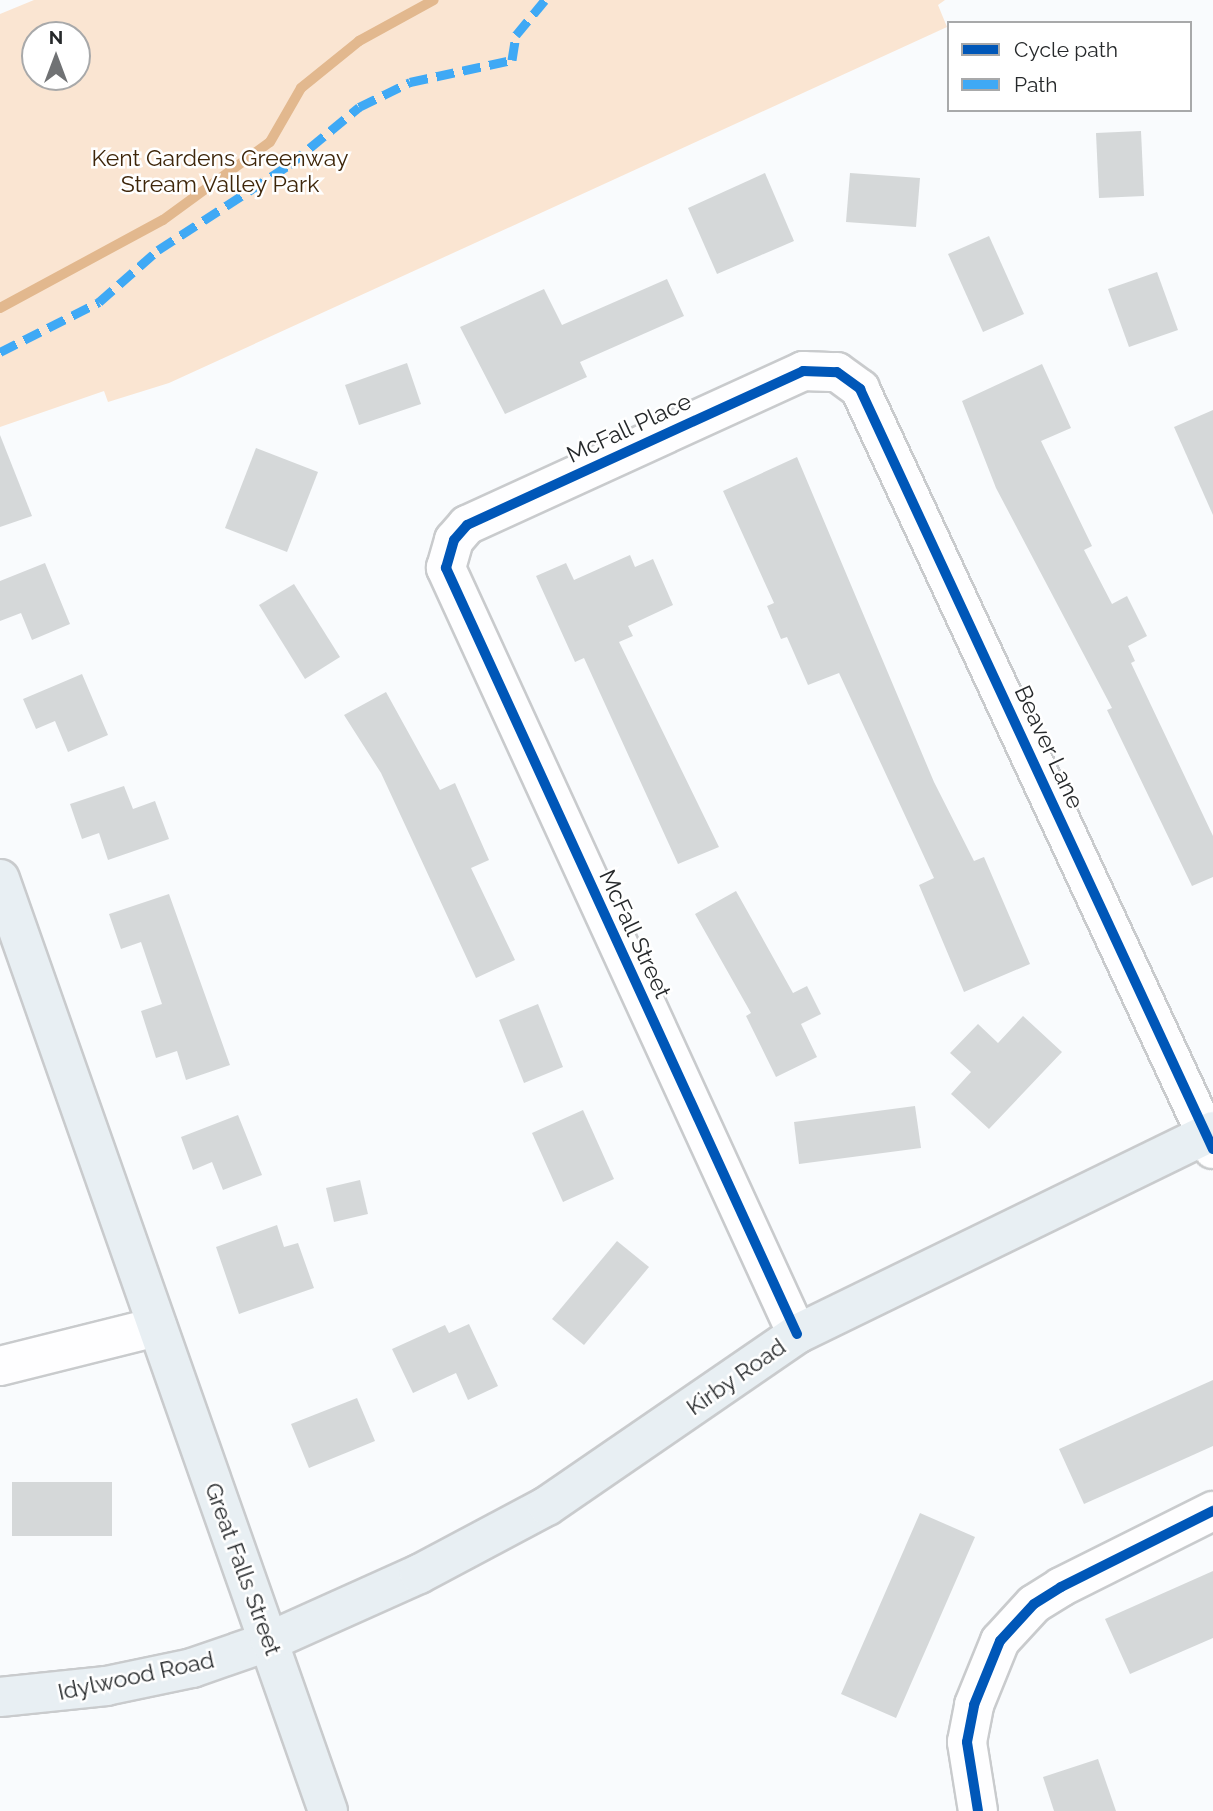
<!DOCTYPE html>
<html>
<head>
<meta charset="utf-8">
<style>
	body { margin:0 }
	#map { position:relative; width:1213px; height:1811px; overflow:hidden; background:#f9fbfd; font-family:Raleway,sans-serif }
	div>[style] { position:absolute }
	.green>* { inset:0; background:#fae5d2 }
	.stream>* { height:10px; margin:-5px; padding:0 5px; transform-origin:5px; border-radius:5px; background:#e2b88e }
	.building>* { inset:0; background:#d5d8d9 }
	.roads { filter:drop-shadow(2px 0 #c9cbcd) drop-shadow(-2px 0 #c9cbcd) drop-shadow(0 2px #c9cbcd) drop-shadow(0 -2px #c9cbcd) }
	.minor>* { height:38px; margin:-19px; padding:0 19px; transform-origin:19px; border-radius:19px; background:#fefeff }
	.major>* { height:38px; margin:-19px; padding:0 19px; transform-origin:19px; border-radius:19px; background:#e8eff3 }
	.quiet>* { height:9px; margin-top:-4.5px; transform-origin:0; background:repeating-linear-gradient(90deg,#3fa9f5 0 18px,transparent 0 27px) }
	.cycleway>* { height:10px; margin:-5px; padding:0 5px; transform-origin:5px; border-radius:5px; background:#0057b8 }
	span { translate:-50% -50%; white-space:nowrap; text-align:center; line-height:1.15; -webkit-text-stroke:5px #fff; paint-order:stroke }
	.park-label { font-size:23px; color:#3e260a }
	.street-label { font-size:23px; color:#26292b }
	.legend { position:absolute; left:947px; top:21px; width:245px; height:91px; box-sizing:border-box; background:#fff; border:2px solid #a8a9aa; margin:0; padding:9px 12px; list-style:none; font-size:21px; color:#26292b }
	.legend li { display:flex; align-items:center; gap:14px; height:35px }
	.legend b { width:35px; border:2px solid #a8a9aa }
	.north { position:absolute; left:21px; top:21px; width:70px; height:70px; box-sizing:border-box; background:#fff; border:2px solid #a8a9aa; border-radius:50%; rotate:0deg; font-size:19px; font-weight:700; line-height:28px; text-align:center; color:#26292b }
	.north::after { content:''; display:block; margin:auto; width:24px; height:32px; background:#707274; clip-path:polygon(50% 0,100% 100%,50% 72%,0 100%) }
</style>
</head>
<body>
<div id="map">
	<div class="green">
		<i style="clip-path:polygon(evenodd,34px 0,945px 0,938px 5px,947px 27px,169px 383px,108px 402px,104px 391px,0 427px,0 14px,34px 0,35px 35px,77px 35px,77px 77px,35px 77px,35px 35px)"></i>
	</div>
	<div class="stream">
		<i style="left:0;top:308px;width:185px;rotate:-28.4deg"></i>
		<i style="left:163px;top:220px;width:132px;rotate:-36.1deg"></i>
		<i style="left:270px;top:142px;width:62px;rotate:-60.1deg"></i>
		<i style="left:301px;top:88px;width:75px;rotate:-39deg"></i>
		<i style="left:359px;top:41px;width:85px;rotate:-28.7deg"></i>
	</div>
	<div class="building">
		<i style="clip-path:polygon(1141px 131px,1144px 196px,1099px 198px,1096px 133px)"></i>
		<i style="clip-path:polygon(765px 173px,794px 241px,717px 274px,688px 208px)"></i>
		<i style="clip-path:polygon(850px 173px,920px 178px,916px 227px,846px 222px)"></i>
		<i style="clip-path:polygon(989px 236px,1024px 314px,983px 332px,948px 254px)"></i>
		<i style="clip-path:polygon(1157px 272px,1178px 330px,1129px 347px,1108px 289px)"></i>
		<i style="clip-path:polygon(667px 279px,684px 316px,580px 362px,587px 377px,505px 414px,460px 327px,544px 289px,562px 325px)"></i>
		<i style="clip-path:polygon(407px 363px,421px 404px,359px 425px,345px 385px)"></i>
		<i style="clip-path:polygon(1042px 364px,1071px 428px,1041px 441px,1092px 546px,1084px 550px,1112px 604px,1127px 596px,1147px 636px,1128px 646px,1135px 661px,1131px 663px,1213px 836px,1213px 877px,1192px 886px,1107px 710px,1112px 708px,996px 488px,962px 401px)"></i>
		<i style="clip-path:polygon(1213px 410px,1213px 515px,1174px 427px)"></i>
		<i style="clip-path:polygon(0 435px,32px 516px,0 527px)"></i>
		<i style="clip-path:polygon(256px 448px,318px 472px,287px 552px,225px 528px)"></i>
		<i style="clip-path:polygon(797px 457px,934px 782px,974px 861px,984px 857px,1030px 964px,964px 992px,919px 885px,934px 878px,839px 673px,808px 685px,787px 637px,781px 639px,767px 606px,774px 603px,723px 491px)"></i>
		<i style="clip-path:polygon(630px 555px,635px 567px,653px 559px,673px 605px,628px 626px,633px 636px,619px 642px,719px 847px,678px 864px,584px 658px,575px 662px,536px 576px,566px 563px,574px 580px)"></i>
		<i style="clip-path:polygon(45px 563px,70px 624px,32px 640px,21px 613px,0 621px,0 581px)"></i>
		<i style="clip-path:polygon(294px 584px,340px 657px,305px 679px,259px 605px)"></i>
		<i style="clip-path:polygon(82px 674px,108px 735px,68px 752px,55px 721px,36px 729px,23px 699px)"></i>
		<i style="clip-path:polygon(386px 692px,440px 790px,455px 783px,489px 860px,471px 868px,515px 960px,476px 978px,381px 773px,344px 715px)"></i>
		<i style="clip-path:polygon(124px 786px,133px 809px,155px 801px,169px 839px,108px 860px,99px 833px,82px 839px,70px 804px)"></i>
		<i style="clip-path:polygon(736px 891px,793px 993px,807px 986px,821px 1014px,801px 1024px,817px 1057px,776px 1077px,746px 1016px,751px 1013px,695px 914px)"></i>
		<i style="clip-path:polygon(169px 894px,230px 1065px,186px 1080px,177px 1051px,156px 1058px,141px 1011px,162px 1004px,141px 942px,121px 949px,109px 914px)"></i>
		<i style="clip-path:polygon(538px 1004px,563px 1067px,524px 1083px,499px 1020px)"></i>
		<i style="clip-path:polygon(1023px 1016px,1062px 1052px,989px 1129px,951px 1094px,971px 1072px,950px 1053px,978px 1024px,998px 1043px)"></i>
		<i style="clip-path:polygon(915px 1106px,921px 1148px,799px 1164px,794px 1122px)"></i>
		<i style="clip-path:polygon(583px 1110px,614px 1179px,563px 1202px,532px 1133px)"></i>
		<i style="clip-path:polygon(238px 1115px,262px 1175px,223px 1190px,212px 1162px,193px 1170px,181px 1137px)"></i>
		<i style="clip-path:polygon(360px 1180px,368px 1214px,334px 1222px,326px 1188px)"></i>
		<i style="clip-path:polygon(277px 1225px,284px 1247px,298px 1243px,314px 1288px,239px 1314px,216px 1247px)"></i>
		<i style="clip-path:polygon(617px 1241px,649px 1267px,584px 1345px,552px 1319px)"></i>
		<i style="clip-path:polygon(469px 1324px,498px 1386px,468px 1400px,456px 1373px,413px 1393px,392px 1349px,445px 1325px,449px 1333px)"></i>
		<i style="clip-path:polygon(1213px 1380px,1213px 1446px,1084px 1504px,1059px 1449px)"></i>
		<i style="clip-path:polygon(357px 1398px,375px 1441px,309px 1468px,291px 1424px)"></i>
		<i style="clip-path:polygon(12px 1482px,112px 1482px,112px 1536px,12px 1536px)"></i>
		<i style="clip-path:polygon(920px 1513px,975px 1537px,896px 1718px,841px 1694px)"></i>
		<i style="clip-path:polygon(1213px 1571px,1213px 1638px,1130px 1674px,1105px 1619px)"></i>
		<i style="clip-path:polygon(1098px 1759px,1116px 1811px,1054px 1811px,1043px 1777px)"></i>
	</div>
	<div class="roads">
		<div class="minor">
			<i style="left:797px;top:1334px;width:843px;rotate:-114.62deg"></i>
			<i style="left:446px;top:568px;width:29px;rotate:-74deg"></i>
			<i style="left:454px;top:540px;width:20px;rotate:-49deg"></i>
			<i style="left:467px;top:525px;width:370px;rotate:-24.6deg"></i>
			<i style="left:803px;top:371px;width:34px;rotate:2deg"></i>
			<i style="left:837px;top:372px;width:29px;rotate:36deg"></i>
			<i style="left:860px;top:389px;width:838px;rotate:65.09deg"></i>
			<i style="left:0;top:1366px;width:162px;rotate:-14deg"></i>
			<i style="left:978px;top:1811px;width:70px;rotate:-99.1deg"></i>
			<i style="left:967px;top:1742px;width:38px;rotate:-79deg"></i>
			<i style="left:974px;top:1705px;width:69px;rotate:-67.9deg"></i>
			<i style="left:1000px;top:1641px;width:50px;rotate:-47.4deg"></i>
			<i style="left:1034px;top:1604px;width:32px;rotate:-32deg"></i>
			<i style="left:1061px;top:1587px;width:170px;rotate:-26.6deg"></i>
		</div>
		<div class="major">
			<i style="left:0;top:879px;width:988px;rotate:70.61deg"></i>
			<i style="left:0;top:1697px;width:107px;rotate:-5.9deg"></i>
			<i style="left:106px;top:1686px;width:88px;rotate:-11.8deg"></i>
			<i style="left:192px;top:1668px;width:83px;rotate:-19.1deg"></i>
			<i style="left:270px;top:1641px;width:163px;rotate:-24.2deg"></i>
			<i style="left:419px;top:1574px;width:145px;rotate:-28deg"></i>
			<i style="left:547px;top:1506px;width:303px;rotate:-34.5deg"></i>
			<i style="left:797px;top:1334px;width:463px;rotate:-26deg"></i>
		</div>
	</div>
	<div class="quiet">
		<i style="left:0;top:352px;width:111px;rotate:-26.8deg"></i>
		<i style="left:99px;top:302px;width:79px;rotate:-41.4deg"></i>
		<i style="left:158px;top:250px;width:156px;rotate:-33deg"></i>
		<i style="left:289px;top:165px;width:91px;rotate:-39.6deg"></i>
		<i style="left:359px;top:107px;width:57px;rotate:-26.1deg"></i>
		<i style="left:410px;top:82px;width:104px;rotate:-12.2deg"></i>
		<i style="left:512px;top:60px;width:25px;rotate:-81deg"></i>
		<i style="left:516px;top:35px;width:45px;rotate:-50.4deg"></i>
	</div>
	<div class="cycleway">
		<i style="left:797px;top:1334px;width:843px;rotate:-114.62deg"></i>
		<i style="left:446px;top:568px;width:29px;rotate:-74deg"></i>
		<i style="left:454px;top:540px;width:20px;rotate:-49deg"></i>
		<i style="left:467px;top:525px;width:370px;rotate:-24.6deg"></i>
		<i style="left:803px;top:371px;width:34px;rotate:2deg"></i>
		<i style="left:837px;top:372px;width:29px;rotate:36deg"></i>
		<i style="left:860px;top:389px;width:838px;rotate:65.09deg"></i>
		<i style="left:978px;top:1811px;width:70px;rotate:-99.1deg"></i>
		<i style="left:967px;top:1742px;width:38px;rotate:-79deg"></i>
		<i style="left:974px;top:1705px;width:69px;rotate:-67.9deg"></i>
		<i style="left:1000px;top:1641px;width:50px;rotate:-47.4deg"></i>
		<i style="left:1034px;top:1604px;width:32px;rotate:-32deg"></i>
		<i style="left:1061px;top:1587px;width:170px;rotate:-26.6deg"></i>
	</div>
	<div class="park-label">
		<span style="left:220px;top:171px">Kent Gardens Greenway<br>Stream Valley Park</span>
	</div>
	<div class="street-label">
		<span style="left:629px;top:428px;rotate:-25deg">McFall Place</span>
		<span style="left:1049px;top:747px;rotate:65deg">Beaver Lane</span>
		<span style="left:635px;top:934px;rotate:65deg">McFall Street</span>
		<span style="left:736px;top:1377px;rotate:-35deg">Kirby Road</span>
		<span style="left:243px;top:1569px;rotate:70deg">Great Falls Street</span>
		<span style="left:136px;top:1676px;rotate:-12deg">Idylwood Road</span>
	</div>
	<ul class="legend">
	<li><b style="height:9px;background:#0057b8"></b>Cycle path</li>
	<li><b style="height:9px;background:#3fa9f5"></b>Path</li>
	</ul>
	<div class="north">N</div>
</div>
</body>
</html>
